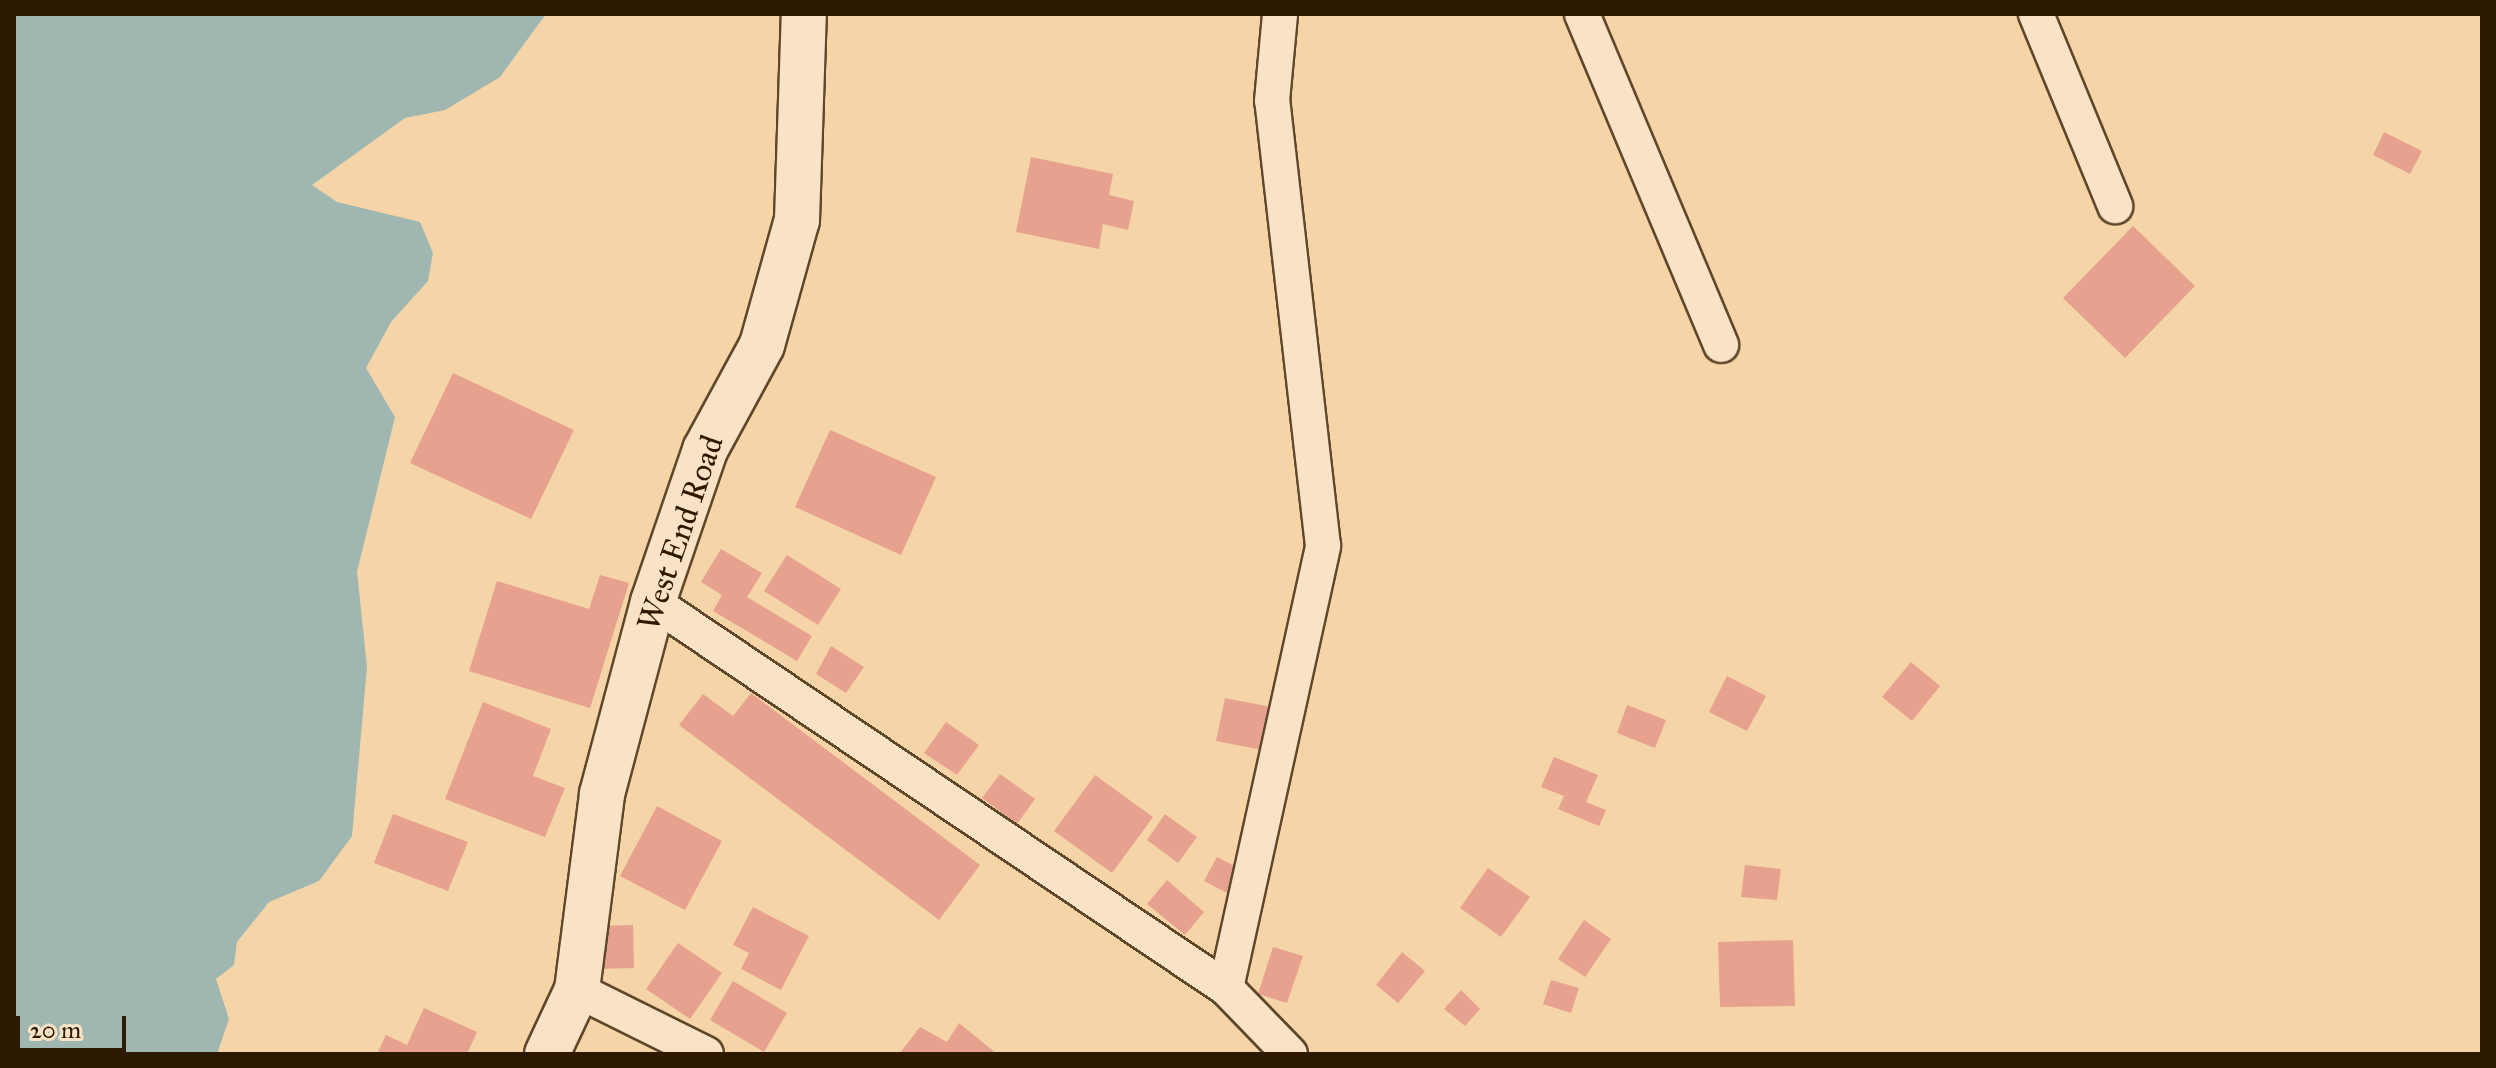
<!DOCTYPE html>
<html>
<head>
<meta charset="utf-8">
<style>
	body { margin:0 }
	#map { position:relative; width:2496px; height:1068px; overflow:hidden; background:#f5d4a7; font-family:"IM FELL Great Primer",serif }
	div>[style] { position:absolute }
	.water>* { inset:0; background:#9fb7b0 }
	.building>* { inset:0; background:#e7a28f }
	.roads { filter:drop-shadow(2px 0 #5f472a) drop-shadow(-2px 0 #5f472a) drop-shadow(0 2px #5f472a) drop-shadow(0 -2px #5f472a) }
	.street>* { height:34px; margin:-17px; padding:0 17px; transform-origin:17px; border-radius:17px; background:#f8e3c6 }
	.secondary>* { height:44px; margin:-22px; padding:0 22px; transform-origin:22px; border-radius:22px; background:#f8e3c6 }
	span { translate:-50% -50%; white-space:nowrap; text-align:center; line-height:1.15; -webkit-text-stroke:6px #f8e3c6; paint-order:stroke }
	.street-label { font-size:32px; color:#2d1800 }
	.frame { position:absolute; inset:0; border:16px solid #2d1800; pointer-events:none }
	.scale { position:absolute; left:16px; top:1016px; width:110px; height:36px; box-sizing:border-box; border:4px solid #2d1800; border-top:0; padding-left:10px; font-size:24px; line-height:28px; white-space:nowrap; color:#2d1800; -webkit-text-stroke:6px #f8e3c6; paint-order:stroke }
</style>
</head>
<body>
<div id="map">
	<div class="water">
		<i style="clip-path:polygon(14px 14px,546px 14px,500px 77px,445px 110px,405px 118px,312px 185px,337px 202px,420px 222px,433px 253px,428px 281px,391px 322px,366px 368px,395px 417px,357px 572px,367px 667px,352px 836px,319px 881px,269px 902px,237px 942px,234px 965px,216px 979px,229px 1019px,217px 1054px,14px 1054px)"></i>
	</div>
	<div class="building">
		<i style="clip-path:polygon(2384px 132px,2422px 151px,2410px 174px,2373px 155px)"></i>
		<i style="clip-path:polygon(1031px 157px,1113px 174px,1109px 195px,1134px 201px,1128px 230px,1103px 224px,1099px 249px,1016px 232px)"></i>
		<i style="clip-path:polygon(2133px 226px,2195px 286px,2125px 358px,2063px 298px)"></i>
		<i style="clip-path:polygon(453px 373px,574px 430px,531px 519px,410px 463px)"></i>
		<i style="clip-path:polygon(830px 430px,936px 477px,901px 555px,795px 507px)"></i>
		<i style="clip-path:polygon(721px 549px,762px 573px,747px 597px,812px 636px,797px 661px,713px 611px,722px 595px,701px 582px)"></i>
		<i style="clip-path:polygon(787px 555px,841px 589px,818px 625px,764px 591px)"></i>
		<i style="clip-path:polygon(600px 575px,629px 583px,590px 708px,469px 671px,497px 581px,589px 609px)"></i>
		<i style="clip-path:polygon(831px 646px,864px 667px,846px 693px,816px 674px)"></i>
		<i style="clip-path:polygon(1911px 662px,1940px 686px,1912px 721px,1882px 697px)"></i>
		<i style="clip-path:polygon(1727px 676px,1766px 696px,1747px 731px,1709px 712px)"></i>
		<i style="clip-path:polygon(751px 693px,980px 865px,939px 920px,679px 725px,703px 694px,733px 716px)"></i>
		<i style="clip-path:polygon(1225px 698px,1276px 708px,1267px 751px,1216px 741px)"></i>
		<i style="clip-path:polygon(483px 702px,551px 729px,533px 776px,565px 788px,545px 837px,445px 799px)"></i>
		<i style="clip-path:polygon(1627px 705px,1666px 720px,1655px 748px,1617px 733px)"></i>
		<i style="clip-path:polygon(946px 722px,979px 745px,957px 775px,924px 753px)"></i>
		<i style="clip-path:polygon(1554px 757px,1598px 775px,1586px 802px,1606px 810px,1599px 826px,1558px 809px,1564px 796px,1541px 787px)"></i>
		<i style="clip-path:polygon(1000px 774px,1035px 799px,1017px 824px,982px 798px)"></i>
		<i style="clip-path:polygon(1095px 775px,1153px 817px,1112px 873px,1054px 831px)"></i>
		<i style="clip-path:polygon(657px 806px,722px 841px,685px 910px,620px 876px)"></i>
		<i style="clip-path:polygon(393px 814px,468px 842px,448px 891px,374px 863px)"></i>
		<i style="clip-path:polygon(1165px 814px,1197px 837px,1178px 863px,1147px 840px)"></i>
		<i style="clip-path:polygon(1217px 857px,1247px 872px,1235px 897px,1204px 881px)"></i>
		<i style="clip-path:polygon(1745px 865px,1781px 869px,1777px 900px,1741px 897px)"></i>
		<i style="clip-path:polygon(1488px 868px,1530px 897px,1501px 937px,1460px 908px)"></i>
		<i style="clip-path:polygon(1167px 880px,1204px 912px,1185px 935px,1147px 904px)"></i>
		<i style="clip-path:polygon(753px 907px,809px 936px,781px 990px,741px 969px,749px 953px,733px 945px)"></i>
		<i style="clip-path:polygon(1584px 920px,1611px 939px,1585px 977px,1558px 959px)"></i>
		<i style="clip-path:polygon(633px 925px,634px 968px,599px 969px,598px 926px)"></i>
		<i style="clip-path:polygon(1793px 940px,1795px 1006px,1720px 1007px,1718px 942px)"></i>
		<i style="clip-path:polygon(678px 943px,722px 973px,690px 1019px,646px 989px)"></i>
		<i style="clip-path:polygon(1273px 947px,1303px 956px,1287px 1003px,1258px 994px)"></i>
		<i style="clip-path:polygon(1402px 952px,1425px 971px,1398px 1003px,1376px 985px)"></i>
		<i style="clip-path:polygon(1551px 980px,1579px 988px,1571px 1013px,1543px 1004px)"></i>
		<i style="clip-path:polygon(733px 981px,787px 1013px,764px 1052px,710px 1020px)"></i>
		<i style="clip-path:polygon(1461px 990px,1480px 1009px,1465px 1026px,1444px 1009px)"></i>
		<i style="clip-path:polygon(424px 1008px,477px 1032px,467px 1054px,377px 1054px,386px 1035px,407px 1045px)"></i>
		<i style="clip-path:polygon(959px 1023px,997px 1054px,899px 1054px,920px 1027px,947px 1042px)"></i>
	</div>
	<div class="roads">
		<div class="street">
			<i style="left:1582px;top:14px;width:359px;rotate:67.2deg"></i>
			<i style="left:2036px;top:14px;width:208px;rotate:67.6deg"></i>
			<i style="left:653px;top:602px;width:691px;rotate:33.97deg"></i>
			<i style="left:1226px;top:988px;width:92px;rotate:45.9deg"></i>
			<i style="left:1226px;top:988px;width:453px;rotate:-77.6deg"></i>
			<i style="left:1323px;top:546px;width:448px;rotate:-96.5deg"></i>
			<i style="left:1272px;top:101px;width:87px;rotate:-84.7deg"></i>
			<i style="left:577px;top:990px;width:144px;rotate:26.4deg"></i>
		</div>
		<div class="secondary">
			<i style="left:547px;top:1054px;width:71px;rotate:-64.9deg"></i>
			<i style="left:577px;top:990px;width:198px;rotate:-82.7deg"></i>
			<i style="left:602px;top:794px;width:199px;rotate:-75.1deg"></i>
			<i style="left:653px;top:602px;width:161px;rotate:-71.1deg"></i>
			<i style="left:705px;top:450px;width:119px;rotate:-61.5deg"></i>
			<i style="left:762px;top:345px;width:130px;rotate:-74.4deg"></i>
			<i style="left:797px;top:220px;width:206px;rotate:-88.1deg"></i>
		</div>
	</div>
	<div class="street-label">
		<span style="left:681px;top:533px;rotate:-71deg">West End Road</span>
	</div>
	<div class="frame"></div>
	<div class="scale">20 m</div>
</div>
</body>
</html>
